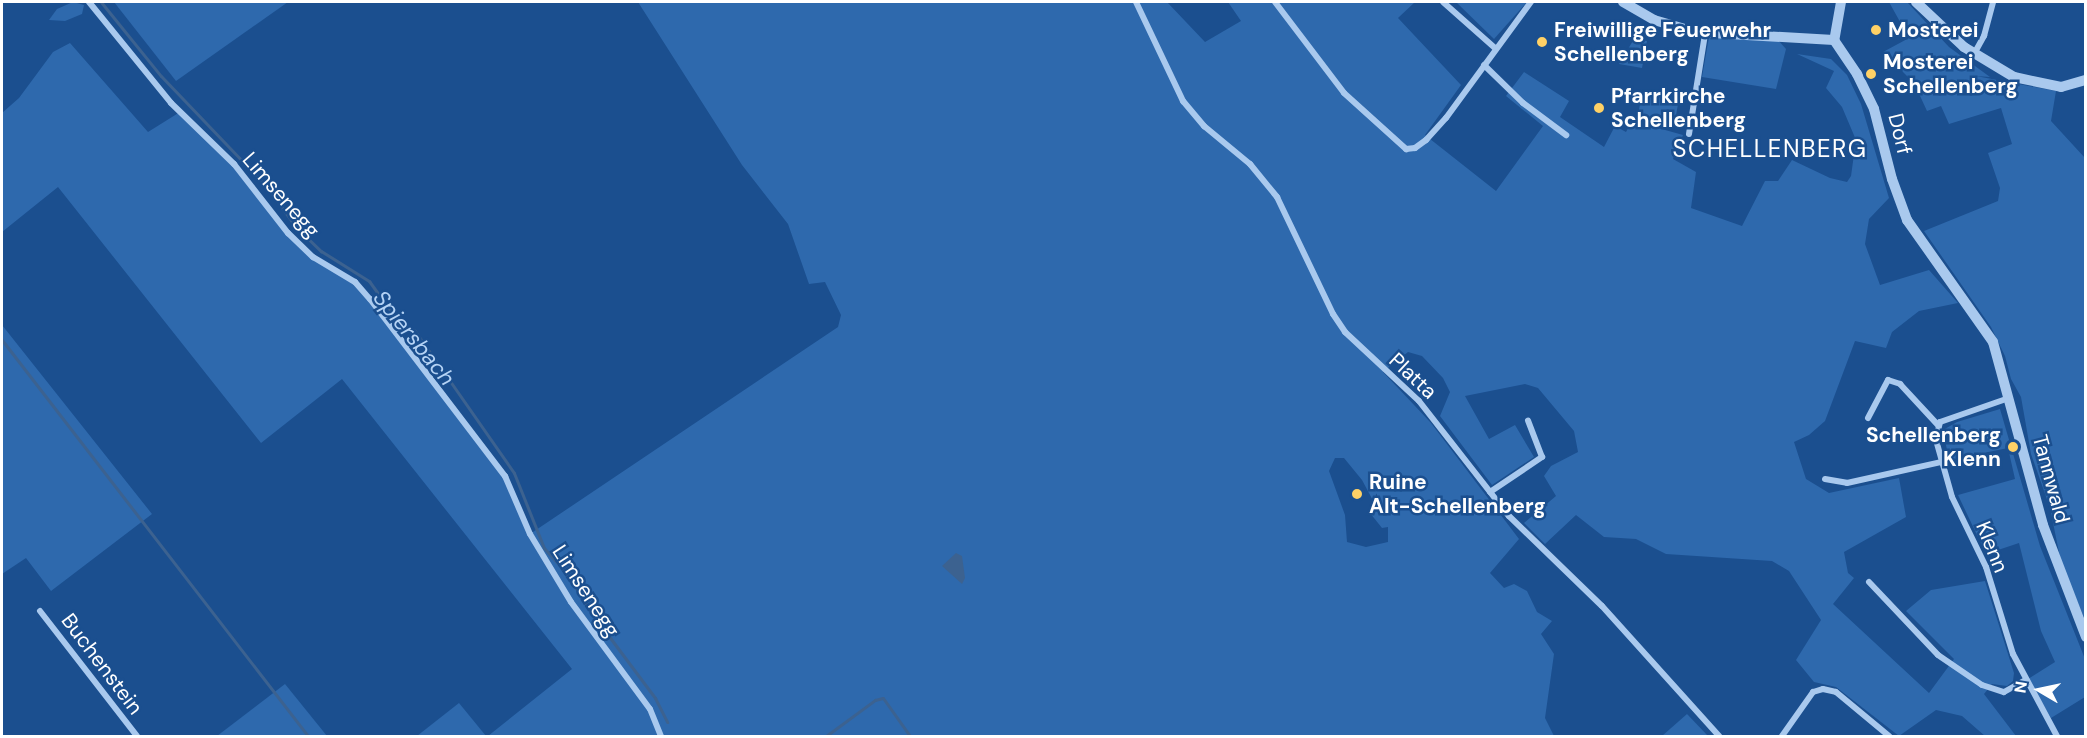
<!DOCTYPE html>
<html>
<head>
<meta charset="utf-8">
<style>
	body { margin:0 }
	#map { position:relative; width:2087px; height:738px; overflow:hidden; background:#1b4f8f; font-family:"DM Sans",sans-serif }
	div>[style] { position:absolute }
	.green>* { inset:0; background:#2e69ad }
	.water>* { inset:0; background:#3c6290 }
	.stream>* { height:3px; margin:-1.5px; padding:0 1.5px; transform-origin:1.5px; border-radius:1.5px; background:#3c6290 }
	.minor>* { height:6px; margin:-3px; padding:0 3px; transform-origin:3px; border-radius:3px; background:#a9c9ee }
	.tertiary>* { height:10px; margin:-5px; padding:0 5px; transform-origin:5px; border-radius:5px; background:#a9c9ee }
	.dots>* { width:16px; height:16px; translate:-50% -50%; box-sizing:border-box; border:3px solid #1b4f8f; border-radius:50% }
	span { translate:-50% -50%; white-space:nowrap; text-align:center; line-height:1.15; -webkit-text-stroke:5px #1b4f8f; paint-order:stroke }
	.poi-label { font-size:21px; color:#fff; font-weight:700 }
	.left { translate:0 -50%; text-align:left }
	.right { translate:-100% -50%; text-align:right }
	.street-label { font-size:21px; color:#fff }
	.water-label { font-size:22px; color:#b5d3f5; font-style:italic }
	.quarter-label { font-size:24px; color:#fff; letter-spacing:1.5px }
	.frame { position:absolute; inset:0; border:3px solid #fff; pointer-events:none }
	.north { position:absolute; left:2009px; top:660px; width:60px; height:60px; -webkit-text-stroke:4px #1b4f8f; paint-order:stroke; rotate:279deg; font-size:16px; font-weight:700; line-height:24px; text-align:center; color:#fff }
	.north::after { content:''; display:block; margin:auto; width:21px; height:27px; background:#fff; clip-path:polygon(50% 0,100% 100%,50% 72%,0 100%) }
</style>
</head>
<body>
<div id="map">
	<div class="green">
		<i style="clip-path:polygon(73px 2px,84px 5px,82px 14px,65px 21px,49px 20px,57px 9px)"></i>
		<i style="clip-path:polygon(114px 2px,288px 2px,176px 81px)"></i>
		<i style="clip-path:polygon(evenodd,638px 2px,1167px 2px,1205px 42px,1241px 21px,1228px 2px,1415px 2px,1398px 18px,1461px 85px,1425px 135px,1496px 191px,1543px 126px,1506px 96px,1524px 72px,1569px 101px,1560px 117px,1604px 147px,1615px 126px,1626px 132px,1632px 121px,1648px 129px,1651px 126px,1683px 135px,1673px 159px,1696px 172px,1691px 208px,1742px 226px,1765px 181px,1778px 181px,1792px 160px,1830px 178px,1847px 182px,1851px 176px,1856px 140px,1842px 107px,1826px 88px,1834px 71px,1797px 54px,1831px 59px,1847px 75px,1861px 104px,1889px 198px,1869px 219px,1865px 244px,1880px 285px,1929px 270px,1958px 303px,1919px 311px,1892px 332px,1886px 348px,1855px 341px,1825px 421px,1809px 435px,1794px 442px,1806px 479px,1829px 493px,1899px 478px,1906px 517px,1844px 552px,1848px 573px,1854px 578px,1833px 604px,1929px 693px,1954px 659px,1906px 611px,1931px 590px,1985px 581px,2014px 673px,2013px 681px,2007px 686px,1992px 684px,1984px 694px,2016px 736px,1985px 736px,1962px 716px,1936px 710px,1899px 736px,1836px 687px,1814px 682px,1796px 660px,1821px 620px,1789px 571px,1772px 561px,1666px 554px,1636px 539px,1604px 537px,1576px 515px,1545px 544px,1524px 523px,1556px 496px,1544px 476px,1551px 466px,1578px 452px,1574px 431px,1538px 388px,1525px 384px,1465px 396px,1489px 439px,1515px 425px,1534px 457px,1492px 485px,1440px 416px,1450px 392px,1443px 378px,1422px 356px,1408px 352px,1383px 372px,1431px 423px,1519px 539px,1490px 573px,1504px 588px,1514px 584px,1527px 591px,1537px 612px,1552px 621px,1541px 634px,1554px 654px,1545px 718px,1554px 736px,488px 736px,572px 669px,342px 379px,261px 443px,58px 187px,2px 232px,2px 113px,19px 98px,53px 52px,70px 43px,148px 132px,180px 112px,234px 164px,288px 233px,313px 257px,355px 282px,505px 476px,530px 534px,838px 327px,841px 315px,825px 282px,809px 284px,788px 224px,742px 165px,638px 2px,1335px 458px,1344px 458px,1362px 480px,1378px 510px,1370px 513px,1382px 528px,1388px 527px,1388px 542px,1366px 547px,1347px 542px,1345px 515px,1329px 471px,1335px 458px)"></i>
		<i style="clip-path:polygon(1456px 2px,1527px 2px,1494px 39px)"></i>
		<i style="clip-path:polygon(1889px 2px,1907px 2px,1949px 47px,1990px 77px,1976px 76px,2056px 91px,2051px 121px,2085px 158px,2085px 620px,2061px 562px,2050px 508px,2031px 454px,2021px 397px,2011px 379px,2005px 356px,1991px 327px,1924px 231px,1998px 201px,2000px 188px,1988px 153px,2012px 144px,2001px 108px,1949px 124px,1941px 106px,1927px 111px,1914px 83px,1883px 52px,1909px 38px)"></i>
		<i style="clip-path:polygon(1709px 37px,1777px 39px,1786px 49px,1776px 89px,1702px 77px)"></i>
		<i style="clip-path:polygon(1634px 39px,1647px 41px,1642px 68px,1619px 64px)"></i>
		<i style="clip-path:polygon(1642px 93px,1679px 99px,1674px 126px,1638px 115px)"></i>
		<i style="clip-path:polygon(2px 325px,152px 514px,51px 591px,26px 558px,2px 574px)"></i>
		<i style="clip-path:polygon(2000px 409px,2040px 546px,2085px 659px,2085px 697px,2051px 718px,2028px 679px,2055px 662px,2041px 631px,2019px 543px,1986px 554px,1958px 495px,2015px 479px,2008px 448px,1949px 460px,1943px 430px,1957px 422px)"></i>
		<i style="clip-path:polygon(285px 684px,327px 736px,217px 736px)"></i>
		<i style="clip-path:polygon(459px 703px,486px 736px,417px 736px)"></i>
		<i style="clip-path:polygon(1687px 714px,1708px 736px,1662px 736px)"></i>
	</div>
	<div class="water">
		<i style="clip-path:polygon(956px 553px,962px 556px,965px 578px,962px 584px,942px 566px)"></i>
	</div>
	<div class="stream">
		<i style="left:101px;top:2px;width:95px;rotate:51deg"></i>
		<i style="left:161px;top:76px;width:153px;rotate:46.3deg"></i>
		<i style="left:267px;top:187px;width:49px;rotate:54.1deg"></i>
		<i style="left:296px;top:227px;width:35px;rotate:44deg"></i>
		<i style="left:321px;top:251px;width:57px;rotate:32deg"></i>
		<i style="left:369px;top:281px;width:44px;rotate:54.2deg"></i>
		<i style="left:395px;top:317px;width:24px;rotate:35deg"></i>
		<i style="left:415px;top:331px;width:173px;rotate:55.1deg"></i>
		<i style="left:514px;top:473px;width:81px;rotate:68.2deg"></i>
		<i style="left:544px;top:548px;width:31px;rotate:48deg"></i>
		<i style="left:565px;top:571px;width:57px;rotate:57.1deg"></i>
		<i style="left:596px;top:619px;width:99px;rotate:53.2deg"></i>
		<i style="left:655px;top:698px;width:27px;rotate:63deg"></i>
		<i style="left:2px;top:340px;width:500px;rotate:52.31deg"></i>
		<i style="left:826px;top:736px;width:61px;rotate:-36.3deg"></i>
		<i style="left:875px;top:700px;width:8px;rotate:-14deg"></i>
		<i style="left:883px;top:698px;width:47px;rotate:54.6deg"></i>
	</div>
	<div class="minor">
		<i style="left:89px;top:2px;width:130px;rotate:50.9deg"></i>
		<i style="left:171px;top:103px;width:88px;rotate:44.1deg"></i>
		<i style="left:234px;top:164px;width:88px;rotate:52deg"></i>
		<i style="left:288px;top:233px;width:35px;rotate:44deg"></i>
		<i style="left:313px;top:257px;width:49px;rotate:30.8deg"></i>
		<i style="left:355px;top:282px;width:23px;rotate:49deg"></i>
		<i style="left:370px;top:299px;width:223px;rotate:52.7deg"></i>
		<i style="left:505px;top:476px;width:63px;rotate:66.7deg"></i>
		<i style="left:530px;top:534px;width:79px;rotate:58.9deg"></i>
		<i style="left:571px;top:602px;width:133px;rotate:53.6deg"></i>
		<i style="left:650px;top:709px;width:29px;rotate:68deg"></i>
		<i style="left:1136px;top:2px;width:110px;rotate:64.6deg"></i>
		<i style="left:1183px;top:101px;width:33px;rotate:50deg"></i>
		<i style="left:1204px;top:126px;width:60px;rotate:39.6deg"></i>
		<i style="left:1250px;top:164px;width:43px;rotate:50.7deg"></i>
		<i style="left:1277px;top:197px;width:130px;rotate:64.4deg"></i>
		<i style="left:1333px;top:314px;width:22px;rotate:56deg"></i>
		<i style="left:1345px;top:332px;width:101px;rotate:43deg"></i>
		<i style="left:1419px;top:401px;width:146px;rotate:52deg"></i>
		<i style="left:1509px;top:516px;width:129px;rotate:44.1deg"></i>
		<i style="left:1602px;top:606px;width:175px;rotate:48deg"></i>
		<i style="left:1275px;top:2px;width:114px;rotate:52.8deg"></i>
		<i style="left:1344px;top:93px;width:84px;rotate:42.1deg"></i>
		<i style="left:1406px;top:149px;width:9px;rotate:-6deg"></i>
		<i style="left:1415px;top:148px;width:14px;rotate:-36deg"></i>
		<i style="left:1426px;top:140px;width:30px;rotate:-48deg"></i>
		<i style="left:1446px;top:118px;width:144px;rotate:-53.8deg"></i>
		<i style="left:1443px;top:2px;width:69px;rotate:41.5deg"></i>
		<i style="left:1974px;top:54px;width:21px;rotate:-61deg"></i>
		<i style="left:1984px;top:36px;width:35px;rotate:-75deg"></i>
		<i style="left:1484px;top:65px;width:54px;rotate:44.3deg"></i>
		<i style="left:1523px;top:103px;width:54px;rotate:36.7deg"></i>
		<i style="left:1689px;top:134px;width:101px;rotate:-80.9deg"></i>
		<i style="left:2009px;top:398px;width:73px;rotate:160.8deg"></i>
		<i style="left:1940px;top:422px;width:18px;rotate:103deg"></i>
		<i style="left:1936px;top:440px;width:59px;rotate:74.3deg"></i>
		<i style="left:1952px;top:497px;width:78px;rotate:64.1deg"></i>
		<i style="left:1986px;top:567px;width:91px;rotate:72.8deg"></i>
		<i style="left:2013px;top:654px;width:93px;rotate:61.8deg"></i>
		<i style="left:1868px;top:418px;width:43px;rotate:-62.2deg"></i>
		<i style="left:1888px;top:380px;width:13px;rotate:18deg"></i>
		<i style="left:1900px;top:384px;width:56px;rotate:47.2deg"></i>
		<i style="left:1825px;top:479px;width:22px;rotate:10deg"></i>
		<i style="left:1847px;top:483px;width:96px;rotate:-12.6deg"></i>
		<i style="left:1490px;top:492px;width:63px;rotate:-33.9deg"></i>
		<i style="left:1542px;top:457px;width:39px;rotate:-111deg"></i>
		<i style="left:1869px;top:582px;width:100px;rotate:46.6deg"></i>
		<i style="left:1938px;top:655px;width:53px;rotate:34.3deg"></i>
		<i style="left:1982px;top:685px;width:23px;rotate:18deg"></i>
		<i style="left:2004px;top:692px;width:25px;rotate:-29deg"></i>
		<i style="left:40px;top:611px;width:158px;rotate:52.2deg"></i>
		<i style="left:1782px;top:736px;width:54px;rotate:-54.8deg"></i>
		<i style="left:1813px;top:692px;width:10px;rotate:-17deg"></i>
		<i style="left:1823px;top:689px;width:13px;rotate:13deg"></i>
		<i style="left:1836px;top:692px;width:69px;rotate:39.7deg"></i>
	</div>
	<div class="tertiary">
		<i style="left:1623px;top:2px;width:36px;rotate:30deg"></i>
		<i style="left:1654px;top:20px;width:43px;rotate:16.3deg"></i>
		<i style="left:1695px;top:32px;width:139px;rotate:3.3deg"></i>
		<i style="left:1841px;top:2px;width:39px;rotate:100deg"></i>
		<i style="left:1834px;top:40px;width:41px;rotate:55.9deg"></i>
		<i style="left:1857px;top:74px;width:39px;rotate:64deg"></i>
		<i style="left:1874px;top:109px;width:72px;rotate:75.6deg"></i>
		<i style="left:1892px;top:179px;width:44px;rotate:69.9deg"></i>
		<i style="left:1907px;top:220px;width:149px;rotate:54.8deg"></i>
		<i style="left:1993px;top:342px;width:190px;rotate:74.7deg"></i>
		<i style="left:2043px;top:525px;width:120px;rotate:69deg"></i>
		<i style="left:1916px;top:2px;width:66px;rotate:43.2deg"></i>
		<i style="left:1964px;top:47px;width:58px;rotate:31deg"></i>
		<i style="left:2014px;top:77px;width:48px;rotate:12deg"></i>
		<i style="left:2061px;top:87px;width:26px;rotate:-16deg"></i>
	</div>
	<div class="dots">
		<i style="left:1876px;top:30px;background:#ffd166"></i>
		<i style="left:1542px;top:42px;background:#ffd166"></i>
		<i style="left:1871px;top:74px;background:#ffd166"></i>
		<i style="left:1599px;top:108px;background:#ffd166"></i>
		<i style="left:2013px;top:447px;background:#ffd166"></i>
		<i style="left:1357px;top:494px;background:#ffd166"></i>
	</div>
	<div class="poi-label">
		<span class="left" style="left:1554px;top:42px">Freiwillige Feuerwehr<br>Schellenberg</span>
		<span class="left" style="left:1888px;top:30px">Mosterei</span>
		<span class="left" style="left:1883px;top:74px">Mosterei<br>Schellenberg</span>
		<span class="left" style="left:1611px;top:108px">Pfarrkirche<br>Schellenberg</span>
		<span class="right" style="left:2001px;top:447px">Schellenberg<br>Klenn</span>
		<span class="left" style="left:1369px;top:494px">Ruine<br>Alt-Schellenberg</span>
	</div>
	<div class="street-label">
		<span style="left:1900px;top:134px;rotate:76deg">Dorf</span>
		<span style="left:281px;top:195px;rotate:49deg">Limsenegg</span>
		<span style="left:1413px;top:376px;rotate:43deg">Platta</span>
		<span style="left:2051px;top:479px;rotate:75deg">Tannwald</span>
		<span style="left:1992px;top:547px;rotate:68deg">Klenn</span>
		<span style="left:586px;top:591px;rotate:57deg">Limsenegg</span>
		<span style="left:102px;top:664px;rotate:53deg">Buchenstein</span>
	</div>
	<div class="water-label">
		<span style="left:414px;top:338px;rotate:51deg">Spiersbach</span>
	</div>
	<div class="quarter-label">
		<span style="left:1770px;top:149px">SCHELLENBERG</span>
	</div>
	<div class="frame"></div>
	<div class="north">N</div>
</div>
</body>
</html>
